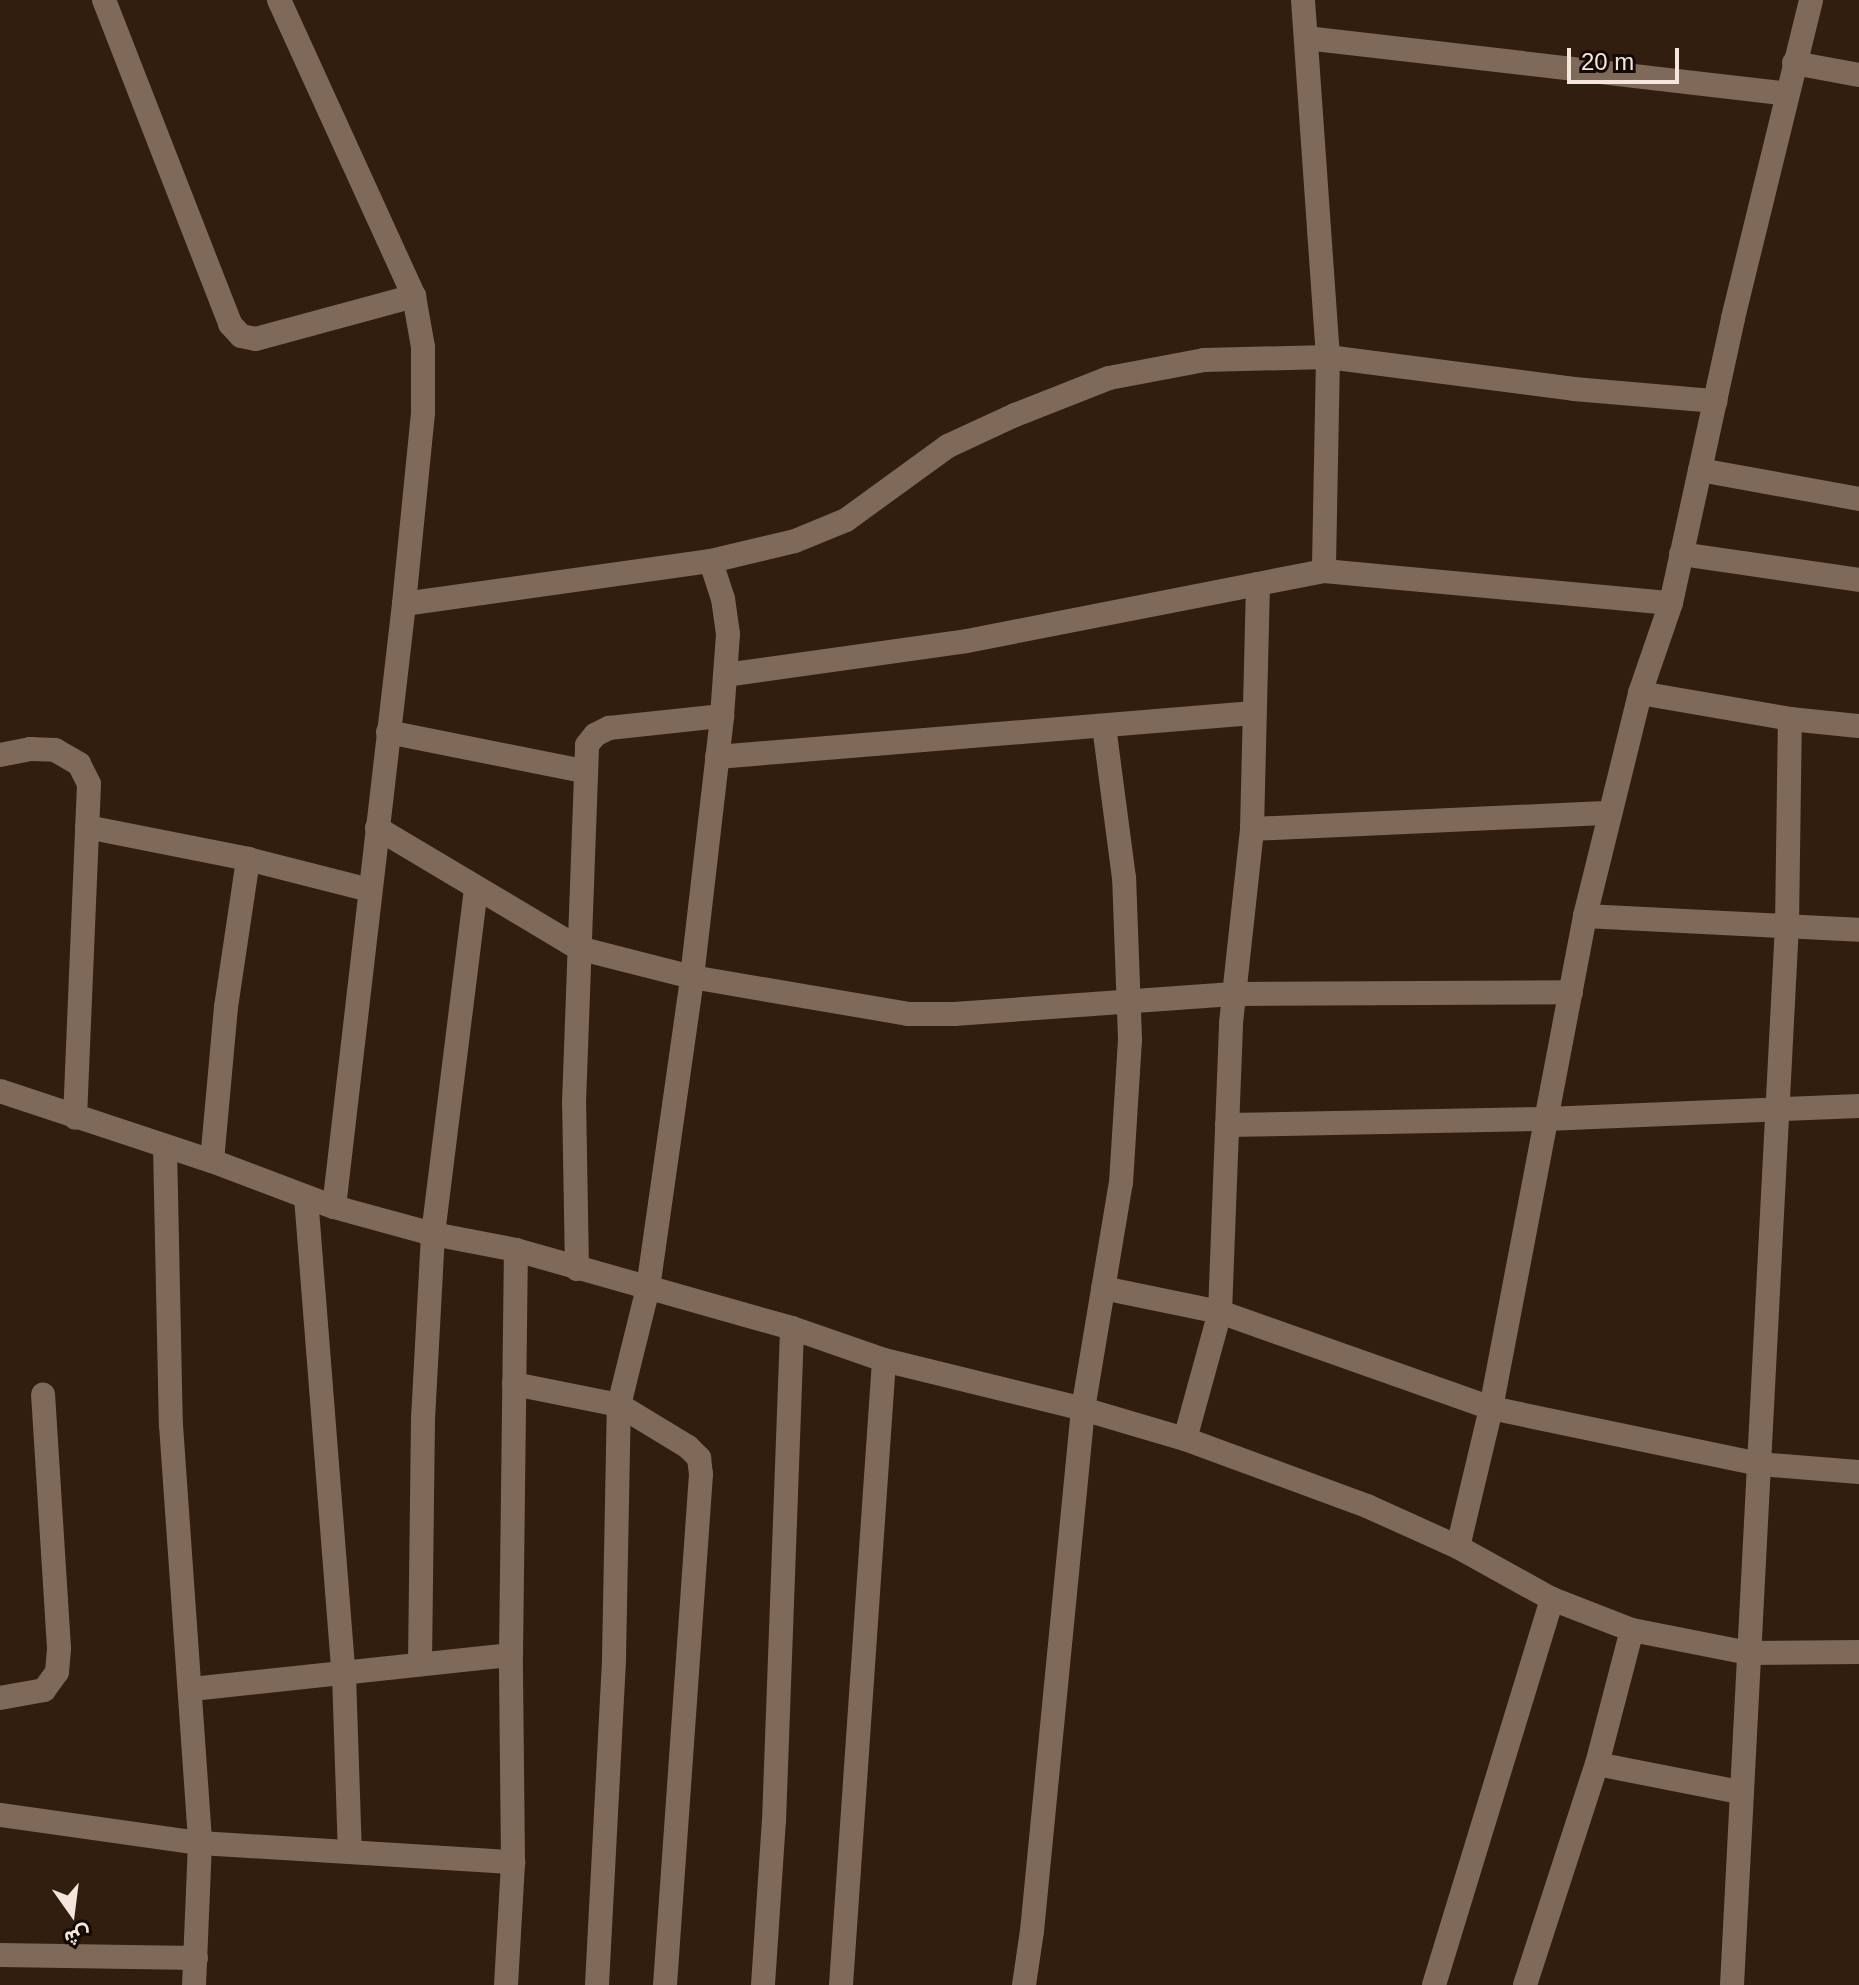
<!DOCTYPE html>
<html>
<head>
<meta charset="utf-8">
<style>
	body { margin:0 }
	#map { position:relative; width:1859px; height:1985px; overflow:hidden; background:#311e0f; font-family:Helvetica,Vazirmatn,sans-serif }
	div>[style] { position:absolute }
	.street>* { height:24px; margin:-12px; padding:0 12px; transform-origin:12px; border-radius:12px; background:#7f6958 }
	span { translate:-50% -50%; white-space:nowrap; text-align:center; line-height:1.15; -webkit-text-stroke:8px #130a05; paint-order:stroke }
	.north { position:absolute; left:32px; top:1873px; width:80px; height:80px; -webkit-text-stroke:6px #130a05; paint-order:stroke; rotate:166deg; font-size:22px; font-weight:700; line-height:32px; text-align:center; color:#f4e6dd }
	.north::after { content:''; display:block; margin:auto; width:28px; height:36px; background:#f4e6dd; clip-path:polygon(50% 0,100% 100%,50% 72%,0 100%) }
	.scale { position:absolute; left:1567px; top:48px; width:112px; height:36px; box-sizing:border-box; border:4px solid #f4e6dd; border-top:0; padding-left:10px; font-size:24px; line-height:28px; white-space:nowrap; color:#f4e6dd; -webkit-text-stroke:6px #130a05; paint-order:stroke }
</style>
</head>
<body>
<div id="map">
	<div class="street">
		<i style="left:104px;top:0;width:348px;rotate:68.7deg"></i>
		<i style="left:230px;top:324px;width:16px;rotate:47deg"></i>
		<i style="left:241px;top:336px;width:15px;rotate:11deg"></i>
		<i style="left:256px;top:339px;width:164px;rotate:-15.2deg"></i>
		<i style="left:279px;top:0;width:325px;rotate:65.5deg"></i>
		<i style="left:414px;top:296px;width:52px;rotate:80deg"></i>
		<i style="left:423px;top:347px;width:66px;rotate:90deg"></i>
		<i style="left:423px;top:413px;width:192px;rotate:95.7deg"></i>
		<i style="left:404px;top:604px;width:607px;rotate:96.62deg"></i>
		<i style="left:1303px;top:0;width:358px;rotate:86deg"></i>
		<i style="left:1328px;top:357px;width:214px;rotate:91.1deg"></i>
		<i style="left:1306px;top:38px;width:484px;rotate:6.6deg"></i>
		<i style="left:1794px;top:63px;width:66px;rotate:10.5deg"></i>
		<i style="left:1700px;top:470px;width:162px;rotate:10.3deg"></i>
		<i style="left:1681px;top:554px;width:180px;rotate:8.3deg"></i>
		<i style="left:404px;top:604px;width:310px;rotate:-8deg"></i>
		<i style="left:711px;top:561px;width:86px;rotate:-13.4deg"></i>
		<i style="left:795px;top:541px;width:55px;rotate:-22.4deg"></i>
		<i style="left:846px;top:520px;width:126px;rotate:-36deg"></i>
		<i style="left:948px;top:446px;width:74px;rotate:-24.8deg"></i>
		<i style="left:1015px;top:415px;width:101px;rotate:-21.5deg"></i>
		<i style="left:1109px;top:378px;width:97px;rotate:-10.7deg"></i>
		<i style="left:1204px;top:360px;width:124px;rotate:-1.4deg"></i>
		<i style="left:1328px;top:357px;width:248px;rotate:7.4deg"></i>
		<i style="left:1574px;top:389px;width:142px;rotate:4.9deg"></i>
		<i style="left:725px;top:675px;width:244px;rotate:-8deg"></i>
		<i style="left:967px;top:641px;width:364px;rotate:-11.1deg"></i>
		<i style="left:1324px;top:571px;width:348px;rotate:5.3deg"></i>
		<i style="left:1640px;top:693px;width:152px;rotate:9.8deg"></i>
		<i style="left:1790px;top:719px;width:69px;rotate:5.8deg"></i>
		<i style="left:388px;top:732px;width:199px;rotate:11.3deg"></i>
		<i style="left:0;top:755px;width:31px;rotate:-11deg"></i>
		<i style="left:30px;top:749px;width:25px;rotate:2deg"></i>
		<i style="left:55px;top:750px;width:28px;rotate:30deg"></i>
		<i style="left:79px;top:764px;width:22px;rotate:63deg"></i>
		<i style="left:89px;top:784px;width:334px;rotate:92.4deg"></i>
		<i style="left:717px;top:757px;width:538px;rotate:-4.69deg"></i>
		<i style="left:87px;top:827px;width:164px;rotate:11.2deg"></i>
		<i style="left:248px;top:859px;width:126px;rotate:14.3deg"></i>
		<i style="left:377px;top:828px;width:234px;rotate:30.8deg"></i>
		<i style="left:578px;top:948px;width:118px;rotate:14.3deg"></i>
		<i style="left:692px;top:977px;width:219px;rotate:9.7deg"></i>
		<i style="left:908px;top:1014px;width:46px"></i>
		<i style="left:954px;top:1014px;width:283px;rotate:-4.1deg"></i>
		<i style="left:1236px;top:994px;width:335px;rotate:-0.3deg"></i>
		<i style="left:1252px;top:829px;width:358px;rotate:-2.6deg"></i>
		<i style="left:1585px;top:916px;width:274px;rotate:2.9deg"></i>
		<i style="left:0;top:1091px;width:223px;rotate:18.3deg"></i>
		<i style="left:212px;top:1161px;width:130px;rotate:20.7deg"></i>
		<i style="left:334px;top:1207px;width:103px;rotate:15.3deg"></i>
		<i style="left:433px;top:1234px;width:85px;rotate:10.9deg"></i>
		<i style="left:516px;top:1250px;width:287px;rotate:15.8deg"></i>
		<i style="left:792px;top:1328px;width:97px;rotate:19.2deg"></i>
		<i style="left:884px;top:1360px;width:205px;rotate:13.8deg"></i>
		<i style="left:1083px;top:1409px;width:106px;rotate:16.4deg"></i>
		<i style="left:1185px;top:1439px;width:194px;rotate:20.2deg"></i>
		<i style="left:1367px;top:1506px;width:100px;rotate:24.3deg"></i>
		<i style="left:1458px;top:1547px;width:107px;rotate:29deg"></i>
		<i style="left:1552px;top:1599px;width:86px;rotate:21.2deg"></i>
		<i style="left:1632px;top:1630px;width:119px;rotate:11.1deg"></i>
		<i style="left:1749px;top:1653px;width:110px;rotate:-0.5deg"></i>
		<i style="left:1227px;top:1125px;width:319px;rotate:-1.1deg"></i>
		<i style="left:1546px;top:1119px;width:313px;rotate:-2.4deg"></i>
		<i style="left:165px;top:1146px;width:279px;rotate:88.8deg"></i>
		<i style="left:171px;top:1425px;width:419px;rotate:86deg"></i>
		<i style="left:200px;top:1843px;width:142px;rotate:92.4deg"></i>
		<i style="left:212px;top:1161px;width:155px;rotate:-84.8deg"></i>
		<i style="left:226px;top:1007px;width:150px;rotate:-81.5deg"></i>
		<i style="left:306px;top:1197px;width:480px;rotate:85.5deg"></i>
		<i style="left:344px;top:1675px;width:177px;rotate:88.1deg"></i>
		<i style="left:577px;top:1269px;width:166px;rotate:-91deg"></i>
		<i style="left:574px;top:1103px;width:358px;rotate:-87.9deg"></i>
		<i style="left:587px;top:745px;width:13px;rotate:-51deg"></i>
		<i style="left:595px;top:735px;width:16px;rotate:-27deg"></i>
		<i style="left:609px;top:728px;width:114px;rotate:-6.1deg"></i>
		<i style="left:1103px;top:1288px;width:119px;rotate:11.6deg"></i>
		<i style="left:1220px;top:1312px;width:289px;rotate:-87.8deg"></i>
		<i style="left:1231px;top:1023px;width:195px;rotate:-83.8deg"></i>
		<i style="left:1252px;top:829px;width:245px;rotate:-88.6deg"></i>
		<i style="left:514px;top:1384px;width:107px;rotate:11.3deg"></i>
		<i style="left:619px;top:1405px;width:81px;rotate:31.3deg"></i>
		<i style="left:688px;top:1447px;width:16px;rotate:45deg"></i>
		<i style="left:699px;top:1458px;width:16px;rotate:83deg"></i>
		<i style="left:701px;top:1474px;width:512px;rotate:94.03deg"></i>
		<i style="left:1185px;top:1439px;width:132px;rotate:-74.6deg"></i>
		<i style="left:1220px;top:1312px;width:288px;rotate:19.5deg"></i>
		<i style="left:1491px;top:1408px;width:274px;rotate:11.8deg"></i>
		<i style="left:1759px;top:1464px;width:100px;rotate:4.6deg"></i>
		<i style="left:1458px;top:1547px;width:143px;rotate:-76.6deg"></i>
		<i style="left:1491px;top:1408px;width:501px;rotate:-79.18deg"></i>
		<i style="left:1585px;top:916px;width:230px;rotate:-76.1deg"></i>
		<i style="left:1640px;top:693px;width:95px;rotate:-71deg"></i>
		<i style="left:1671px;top:603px;width:292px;rotate:-77.7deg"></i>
		<i style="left:1733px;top:318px;width:327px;rotate:-76.2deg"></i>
		<i style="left:420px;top:1664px;width:245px;rotate:-89.3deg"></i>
		<i style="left:423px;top:1419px;width:185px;rotate:-86.9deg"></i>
		<i style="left:433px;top:1234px;width:349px;rotate:-82.9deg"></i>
		<i style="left:192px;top:1689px;width:321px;rotate:-6.1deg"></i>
		<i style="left:0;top:1698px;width:45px;rotate:-10.3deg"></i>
		<i style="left:44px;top:1690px;width:22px;rotate:-54deg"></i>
		<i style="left:57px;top:1672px;width:24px;rotate:-85deg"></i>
		<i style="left:59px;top:1648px;width:254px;rotate:-93.6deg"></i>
		<i style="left:1597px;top:1764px;width:146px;rotate:11.1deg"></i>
		<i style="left:0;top:1815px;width:202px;rotate:8deg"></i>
		<i style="left:200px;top:1843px;width:314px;rotate:3.5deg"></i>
		<i style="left:0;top:1955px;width:196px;rotate:0.9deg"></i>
		<i style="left:506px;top:1985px;width:123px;rotate:-86.7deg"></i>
		<i style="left:513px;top:1862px;width:207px;rotate:-90.6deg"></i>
		<i style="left:511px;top:1655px;width:405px;rotate:-89.3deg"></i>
		<i style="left:597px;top:1985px;width:327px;rotate:-87deg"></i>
		<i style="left:614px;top:1658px;width:253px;rotate:-88.9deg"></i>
		<i style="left:619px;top:1405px;width:121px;rotate:-76.1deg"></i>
		<i style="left:648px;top:1288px;width:314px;rotate:-81.9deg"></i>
		<i style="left:692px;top:977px;width:263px;rotate:-83.4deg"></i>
		<i style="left:722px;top:716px;width:82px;rotate:-85.8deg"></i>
		<i style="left:728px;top:634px;width:35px;rotate:-98deg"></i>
		<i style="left:723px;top:599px;width:40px;rotate:-108deg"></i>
		<i style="left:763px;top:1985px;width:164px;rotate:-86.2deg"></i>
		<i style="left:774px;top:1821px;width:493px;rotate:-87.9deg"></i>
		<i style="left:841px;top:1985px;width:626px;rotate:-86.06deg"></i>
		<i style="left:1024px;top:1985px;width:55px;rotate:-81.6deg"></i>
		<i style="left:1032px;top:1931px;width:524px;rotate:-84.42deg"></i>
		<i style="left:1083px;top:1409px;width:229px;rotate:-80.5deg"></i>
		<i style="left:1121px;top:1183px;width:144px;rotate:-86.4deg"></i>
		<i style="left:1130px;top:1039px;width:161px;rotate:-92.1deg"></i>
		<i style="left:1124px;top:878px;width:152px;rotate:-97.5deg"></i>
		<i style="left:1434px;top:1985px;width:404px;rotate:-73deg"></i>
		<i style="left:1525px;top:1985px;width:232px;rotate:-72deg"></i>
		<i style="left:1597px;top:1764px;width:138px;rotate:-75.4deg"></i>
		<i style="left:1732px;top:1985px;width:1060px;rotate:-87.03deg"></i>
		<i style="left:1787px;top:926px;width:207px;rotate:-89.2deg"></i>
	</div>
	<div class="north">ش</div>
	<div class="scale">20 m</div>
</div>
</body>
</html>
